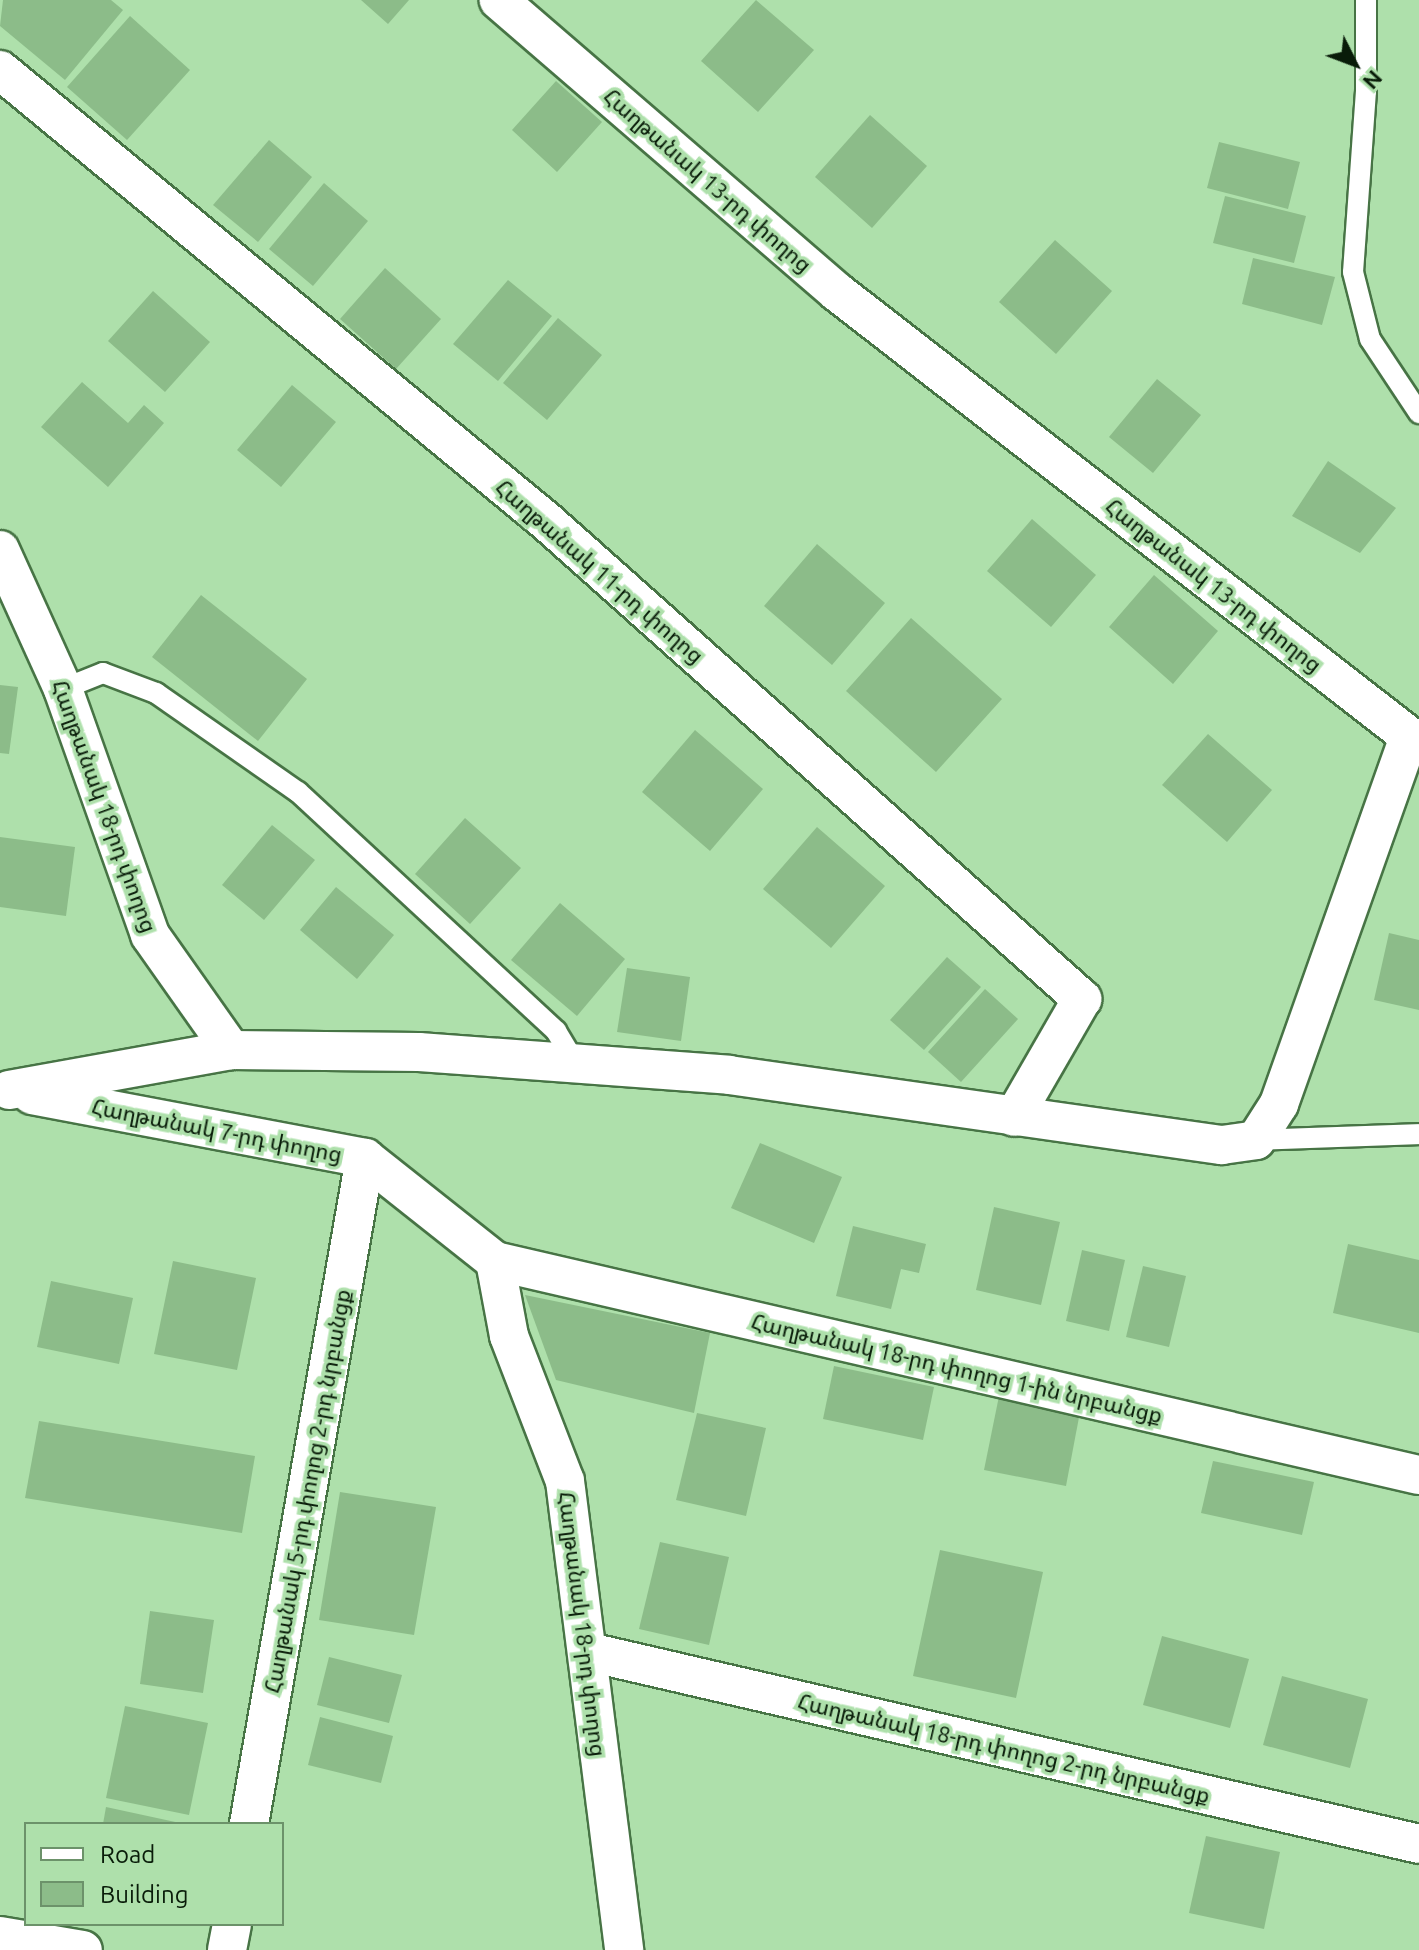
<!DOCTYPE html>
<html>
<head>
<meta charset="utf-8">
<style>
	body { margin:0 }
	#map { position:relative; width:1419px; height:1950px; overflow:hidden; background:#aee0ab; font-family:Ubuntu,"Noto Sans Armenian",sans-serif }
	div>[style] { position:absolute }
	.building>* { inset:0; background:#8cbc89 }
	.roads { filter:drop-shadow(2px 0 #477445) drop-shadow(-2px 0 #477445) drop-shadow(0 2px #477445) drop-shadow(0 -2px #477445) }
	.service>* { height:20px; margin:-10px; padding:0 10px; transform-origin:10px; border-radius:10px; background:#fff }
	.minor>* { height:38px; margin:-19px; padding:0 19px; transform-origin:19px; border-radius:19px; background:#fff }
	span { translate:-50% -50%; white-space:nowrap; text-align:center; line-height:1.15; -webkit-text-stroke:7px #aee0ab; paint-order:stroke }
	.street-label { font-size:22px; color:#091c09 }
	.legend { position:absolute; left:24px; top:1822px; width:260px; height:104px; box-sizing:border-box; background:#aee0ab; border:2px solid #6c926a; margin:0; padding:10px 14px; list-style:none; font-size:24px; color:#091c09 }
	.legend li { display:flex; align-items:center; gap:16px; height:40px }
	.legend b { width:40px; border:2px solid #6c926a }
	.north { position:absolute; left:1315px; top:24px; width:80px; height:80px; -webkit-text-stroke:6px #aee0ab; paint-order:stroke; rotate:132deg; font-size:22px; font-weight:700; line-height:32px; text-align:center; color:#091c09 }
	.north::after { content:''; display:block; margin:auto; width:28px; height:36px; background:#091c09; clip-path:polygon(50% 0,100% 100%,50% 72%,0 100%) }
</style>
</head>
<body>
<div id="map">
	<div class="building">
		<i style="clip-path:polygon(3px 0,111px 0,123px 10px,65px 80px,0 26px)"></i>
		<i style="clip-path:polygon(361px 0,409px 0,388px 24px)"></i>
		<i style="clip-path:polygon(756px 0,814px 50px,758px 112px,701px 61px)"></i>
		<i style="clip-path:polygon(130px 16px,190px 70px,127px 140px,67px 87px)"></i>
		<i style="clip-path:polygon(556px 81px,602px 122px,557px 172px,512px 130px)"></i>
		<i style="clip-path:polygon(870px 115px,927px 166px,872px 228px,815px 177px)"></i>
		<i style="clip-path:polygon(269px 140px,312px 177px,258px 242px,213px 205px)"></i>
		<i style="clip-path:polygon(1219px 142px,1300px 162px,1288px 209px,1207px 188px)"></i>
		<i style="clip-path:polygon(324px 183px,368px 221px,313px 286px,269px 249px)"></i>
		<i style="clip-path:polygon(1225px 196px,1306px 216px,1294px 263px,1213px 243px)"></i>
		<i style="clip-path:polygon(1055px 240px,1112px 291px,1056px 354px,999px 302px)"></i>
		<i style="clip-path:polygon(1253px 258px,1335px 277px,1322px 325px,1242px 304px)"></i>
		<i style="clip-path:polygon(385px 268px,441px 319px,396px 369px,340px 319px)"></i>
		<i style="clip-path:polygon(508px 280px,552px 316px,498px 381px,453px 344px)"></i>
		<i style="clip-path:polygon(153px 291px,210px 342px,165px 392px,108px 341px)"></i>
		<i style="clip-path:polygon(558px 318px,602px 355px,547px 420px,503px 383px)"></i>
		<i style="clip-path:polygon(1157px 379px,1201px 415px,1153px 473px,1109px 437px)"></i>
		<i style="clip-path:polygon(82px 382px,128px 423px,144px 405px,164px 423px,108px 487px,41px 427px)"></i>
		<i style="clip-path:polygon(292px 385px,336px 422px,281px 487px,237px 450px)"></i>
		<i style="clip-path:polygon(1328px 461px,1396px 508px,1360px 553px,1292px 516px)"></i>
		<i style="clip-path:polygon(1032px 519px,1096px 575px,1051px 627px,987px 571px)"></i>
		<i style="clip-path:polygon(817px 544px,885px 603px,832px 665px,764px 606px)"></i>
		<i style="clip-path:polygon(1154px 575px,1218px 631px,1173px 684px,1109px 627px)"></i>
		<i style="clip-path:polygon(201px 595px,307px 679px,258px 741px,152px 657px)"></i>
		<i style="clip-path:polygon(911px 618px,1002px 699px,936px 772px,846px 691px)"></i>
		<i style="clip-path:polygon(0 685px,18px 687px,9px 754px,0 753px)"></i>
		<i style="clip-path:polygon(695px 730px,763px 789px,710px 851px,642px 792px)"></i>
		<i style="clip-path:polygon(1208px 734px,1272px 790px,1227px 842px,1162px 785px)"></i>
		<i style="clip-path:polygon(465px 818px,521px 868px,470px 924px,415px 874px)"></i>
		<i style="clip-path:polygon(272px 825px,315px 860px,264px 920px,222px 885px)"></i>
		<i style="clip-path:polygon(817px 827px,885px 886px,831px 948px,763px 889px)"></i>
		<i style="clip-path:polygon(0 837px,75px 847px,66px 916px,0 907px)"></i>
		<i style="clip-path:polygon(336px 887px,394px 935px,357px 979px,300px 930px)"></i>
		<i style="clip-path:polygon(560px 903px,625px 959px,577px 1016px,511px 960px)"></i>
		<i style="clip-path:polygon(1389px 933px,1419px 940px,1419px 1010px,1374px 1000px)"></i>
		<i style="clip-path:polygon(947px 957px,981px 987px,924px 1050px,890px 1020px)"></i>
		<i style="clip-path:polygon(627px 968px,690px 977px,681px 1041px,617px 1032px)"></i>
		<i style="clip-path:polygon(985px 989px,1018px 1019px,961px 1082px,928px 1052px)"></i>
		<i style="clip-path:polygon(760px 1143px,842px 1177px,814px 1243px,731px 1208px)"></i>
		<i style="clip-path:polygon(994px 1207px,1060px 1222px,1041px 1305px,976px 1290px)"></i>
		<i style="clip-path:polygon(853px 1226px,926px 1244px,919px 1273px,901px 1269px,891px 1309px,836px 1296px)"></i>
		<i style="clip-path:polygon(1348px 1244px,1419px 1260px,1419px 1333px,1333px 1313px)"></i>
		<i style="clip-path:polygon(1082px 1250px,1125px 1260px,1109px 1331px,1066px 1321px)"></i>
		<i style="clip-path:polygon(173px 1261px,256px 1278px,237px 1370px,154px 1354px)"></i>
		<i style="clip-path:polygon(1143px 1266px,1186px 1276px,1169px 1347px,1126px 1337px)"></i>
		<i style="clip-path:polygon(51px 1281px,133px 1298px,119px 1364px,37px 1347px)"></i>
		<i style="clip-path:polygon(525px 1295px,710px 1333px,694px 1413px,556px 1380px)"></i>
		<i style="clip-path:polygon(834px 1366px,934px 1387px,923px 1440px,823px 1419px)"></i>
		<i style="clip-path:polygon(999px 1396px,1080px 1412px,1066px 1486px,984px 1470px)"></i>
		<i style="clip-path:polygon(697px 1413px,766px 1428px,746px 1516px,676px 1500px)"></i>
		<i style="clip-path:polygon(39px 1421px,255px 1456px,242px 1533px,25px 1498px)"></i>
		<i style="clip-path:polygon(1213px 1461px,1314px 1482px,1302px 1535px,1201px 1513px)"></i>
		<i style="clip-path:polygon(340px 1492px,436px 1507px,414px 1635px,319px 1620px)"></i>
		<i style="clip-path:polygon(660px 1542px,729px 1557px,709px 1645px,639px 1629px)"></i>
		<i style="clip-path:polygon(940px 1550px,1043px 1572px,1016px 1698px,913px 1676px)"></i>
		<i style="clip-path:polygon(150px 1611px,214px 1620px,203px 1693px,140px 1684px)"></i>
		<i style="clip-path:polygon(1162px 1636px,1249px 1659px,1230px 1728px,1143px 1705px)"></i>
		<i style="clip-path:polygon(329px 1657px,402px 1675px,389px 1723px,317px 1705px)"></i>
		<i style="clip-path:polygon(1282px 1676px,1368px 1699px,1350px 1768px,1263px 1745px)"></i>
		<i style="clip-path:polygon(125px 1706px,208px 1723px,189px 1815px,106px 1798px)"></i>
		<i style="clip-path:polygon(320px 1717px,393px 1736px,381px 1783px,308px 1765px)"></i>
		<i style="clip-path:polygon(106px 1807px,180px 1823px,180px 1824px,103px 1824px)"></i>
		<i style="clip-path:polygon(1206px 1836px,1280px 1852px,1264px 1929px,1189px 1913px)"></i>
	</div>
	<div class="roads">
		<div class="service">
			<i style="left:1366px;top:0;width:91px;rotate:90deg"></i>
			<i style="left:1366px;top:91px;width:181px;rotate:94.1deg"></i>
			<i style="left:1353px;top:272px;width:69px;rotate:75.8deg"></i>
			<i style="left:1370px;top:339px;width:89px;rotate:56.5deg"></i>
			<i style="left:63px;top:689px;width:43px;rotate:-21.8deg"></i>
			<i style="left:103px;top:673px;width:57px;rotate:20.7deg"></i>
			<i style="left:156px;top:693px;width:173px;rotate:34.9deg"></i>
			<i style="left:298px;top:792px;width:352px;rotate:42.8deg"></i>
			<i style="left:556px;top:1031px;width:39px;rotate:59deg"></i>
			<i style="left:1256px;top:1140px;width:163px;rotate:-2.1deg"></i>
		</div>
		<div class="minor">
			<i style="left:0;top:70px;width:707px;rotate:39.55deg"></i>
			<i style="left:545px;top:520px;width:720px;rotate:41.73deg"></i>
			<i style="left:1082px;top:999px;width:136px;rotate:120deg"></i>
			<i style="left:0;top:550px;width:153px;rotate:65.6deg"></i>
			<i style="left:63px;top:689px;width:261px;rotate:70.5deg"></i>
			<i style="left:150px;top:935px;width:141px;rotate:54.8deg"></i>
			<i style="left:9px;top:1090px;width:226px;rotate:-10.2deg"></i>
			<i style="left:231px;top:1050px;width:188px;rotate:0.6deg"></i>
			<i style="left:419px;top:1052px;width:311px;rotate:4.2deg"></i>
			<i style="left:729px;top:1075px;width:498px;rotate:8.1deg"></i>
			<i style="left:1222px;top:1145px;width:34px;rotate:-8deg"></i>
			<i style="left:1256px;top:1140px;width:43px;rotate:-57.4deg"></i>
			<i style="left:1279px;top:1104px;width:390px;rotate:-70.5deg"></i>
			<i style="left:1409px;top:736px;width:724px;rotate:-142.18deg"></i>
			<i style="left:837px;top:292px;width:447px;rotate:-139.2deg"></i>
			<i style="left:32px;top:1095px;width:339px;rotate:10.7deg"></i>
			<i style="left:365px;top:1158px;width:166px;rotate:38.4deg"></i>
			<i style="left:495px;top:1261px;width:948px;rotate:13.04deg"></i>
			<i style="left:495px;top:1261px;width:76px;rotate:79.4deg"></i>
			<i style="left:509px;top:1336px;width:155px;rotate:68.9deg"></i>
			<i style="left:565px;top:1481px;width:473px;rotate:82.8deg"></i>
			<i style="left:589px;top:1652px;width:852px;rotate:13.02deg"></i>
			<i style="left:249px;top:1824px;width:676px;rotate:-80.12deg"></i>
			<i style="left:0;top:1936px;width:84px;rotate:9.6deg"></i>
			<i style="left:227px;top:1950px;width:26px;rotate:-79deg"></i>
		</div>
	</div>
	<div class="street-label">
		<span style="left:708px;top:180px;rotate:41deg">Հաղթանակ 13-րդ փողոց</span>
		<span style="left:600px;top:571px;rotate:41deg">Հաղթանակ 11-րդ փողոց</span>
		<span style="left:1214px;top:585px;rotate:38deg">Հաղթանակ 13-րդ փողոց</span>
		<span style="left:105px;top:806px;rotate:70deg">Հաղթանակ 18-րդ փողոց</span>
		<span style="left:217px;top:1130px;rotate:11deg">Հաղթանակ 7-րդ փողոց</span>
		<span style="left:957px;top:1368px;rotate:13deg">Հաղթանակ 18-րդ փողոց 1-ին նրբանցք</span>
		<span style="left:307px;top:1491px;rotate:-80deg">Հաղթանակ 5-րդ փողոց 2-րդ նրբանցք</span>
		<span style="left:583px;top:1624px;rotate:83deg">Հաղթանակ 18-րդ փողոց</span>
		<span style="left:1004px;top:1748px;rotate:13deg">Հաղթանակ 18-րդ փողոց 2-րդ նրբանցք</span>
	</div>
	<ul class="legend">
	<li><b style="height:10px;background:#fff"></b>Road</li>
	<li><b style="height:22px;background:#8cbc89"></b>Building</li>
	</ul>
	<div class="north">N</div>
</div>
</body>
</html>
